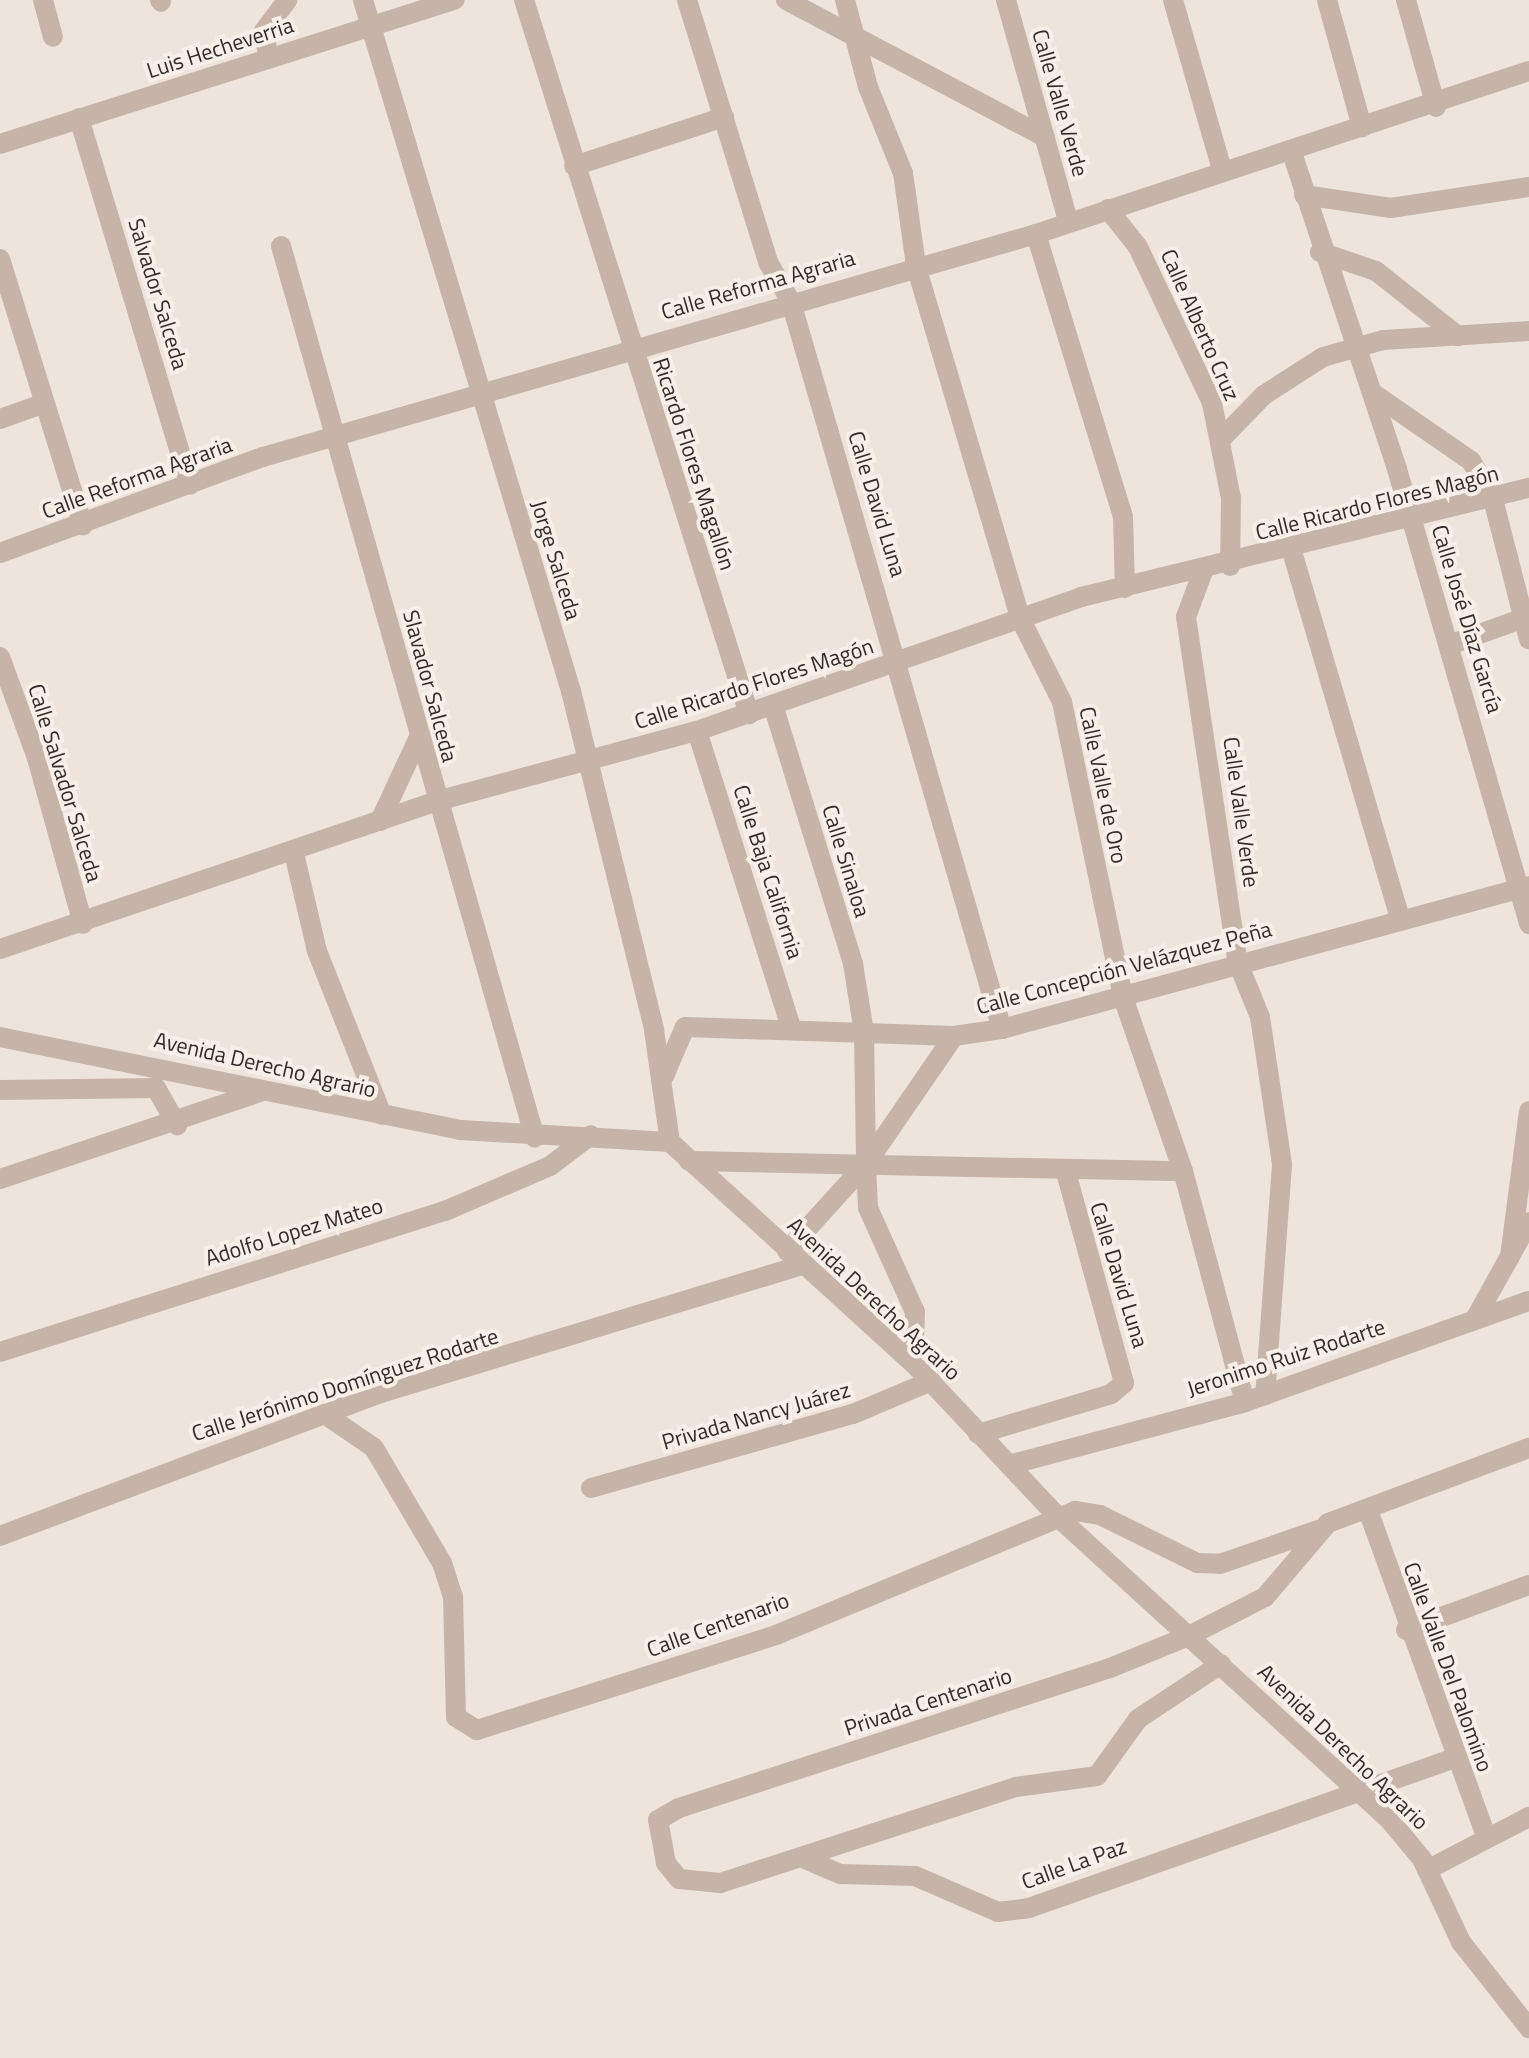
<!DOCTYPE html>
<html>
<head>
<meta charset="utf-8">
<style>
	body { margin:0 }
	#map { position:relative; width:1529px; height:2058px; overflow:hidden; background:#efe4dc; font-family:"Titillium Web",sans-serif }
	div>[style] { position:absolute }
	.minor>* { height:20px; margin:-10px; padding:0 10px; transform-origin:10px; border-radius:10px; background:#c6b4a9 }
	span { translate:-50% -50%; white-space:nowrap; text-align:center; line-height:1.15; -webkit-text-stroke:8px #f7efe8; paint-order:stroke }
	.street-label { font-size:22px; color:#342b28 }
</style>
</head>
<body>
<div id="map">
	<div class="minor">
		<i style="left:43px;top:0;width:38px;rotate:75deg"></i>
		<i style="left:160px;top:0;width:2px;rotate:63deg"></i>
		<i style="left:363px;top:0;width:722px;rotate:73.25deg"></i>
		<i style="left:571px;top:691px;width:349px;rotate:76.2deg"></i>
		<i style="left:654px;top:1030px;width:113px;rotate:81.9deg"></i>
		<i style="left:524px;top:0;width:749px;rotate:72.51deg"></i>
		<i style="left:687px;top:0;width:274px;rotate:72.8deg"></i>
		<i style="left:768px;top:262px;width:46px;rotate:60.1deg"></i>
		<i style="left:791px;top:302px;width:757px;rotate:73.82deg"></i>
		<i style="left:786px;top:0;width:293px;rotate:27.9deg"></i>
		<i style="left:845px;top:0;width:90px;rotate:75.2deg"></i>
		<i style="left:868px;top:87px;width:93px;rotate:67.9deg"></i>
		<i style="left:903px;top:173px;width:94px;rotate:82deg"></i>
		<i style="left:916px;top:266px;width:369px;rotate:73.5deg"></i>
		<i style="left:1021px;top:620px;width:92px;rotate:63.4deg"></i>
		<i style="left:1062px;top:702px;width:301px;rotate:78.3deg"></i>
		<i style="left:1123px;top:997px;width:184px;rotate:71deg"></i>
		<i style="left:1183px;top:1171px;width:239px;rotate:75deg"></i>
		<i style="left:1006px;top:0;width:229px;rotate:74.3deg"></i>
		<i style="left:1173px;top:0;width:177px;rotate:73.9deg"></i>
		<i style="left:1327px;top:0;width:132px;rotate:74.6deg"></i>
		<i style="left:1406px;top:0;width:111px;rotate:74.3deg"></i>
		<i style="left:268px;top:54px;width:23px;rotate:-100deg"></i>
		<i style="left:264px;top:31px;width:39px;rotate:-53deg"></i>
		<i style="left:79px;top:118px;width:383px;rotate:73.2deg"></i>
		<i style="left:0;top:144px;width:477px;rotate:-17.6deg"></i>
		<i style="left:1291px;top:150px;width:336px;rotate:71.6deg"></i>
		<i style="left:1397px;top:469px;width:474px;rotate:73.8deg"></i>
		<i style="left:574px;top:166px;width:158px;rotate:-18.1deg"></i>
		<i style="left:1304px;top:195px;width:88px;rotate:8.5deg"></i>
		<i style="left:1391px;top:208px;width:140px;rotate:-8.7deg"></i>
		<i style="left:1108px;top:209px;width:48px;rotate:51.7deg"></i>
		<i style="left:1138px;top:247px;width:173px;rotate:64.6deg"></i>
		<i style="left:1212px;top:403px;width:97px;rotate:78.7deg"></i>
		<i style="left:1231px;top:498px;width:68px;rotate:90.8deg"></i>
		<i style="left:1036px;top:234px;width:296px;rotate:72.9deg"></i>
		<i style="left:1123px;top:517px;width:71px;rotate:88.4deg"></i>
		<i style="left:281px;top:246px;width:927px;rotate:74.11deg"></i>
		<i style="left:1320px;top:252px;width:59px;rotate:18.7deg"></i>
		<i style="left:1376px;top:271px;width:105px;rotate:38.4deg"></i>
		<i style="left:0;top:259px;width:279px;rotate:72.7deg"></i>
		<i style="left:1374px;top:394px;width:118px;rotate:34.6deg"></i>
		<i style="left:1471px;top:461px;width:44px;rotate:59.9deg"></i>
		<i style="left:1493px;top:499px;width:145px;rotate:75.6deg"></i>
		<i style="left:0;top:419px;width:45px;rotate:-19.7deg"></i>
		<i style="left:1222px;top:438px;width:60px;rotate:-45.7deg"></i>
		<i style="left:1264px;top:395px;width:70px;rotate:-32.8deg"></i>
		<i style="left:1323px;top:357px;width:62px;rotate:-15.8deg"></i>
		<i style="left:1383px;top:340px;width:146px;rotate:-3.5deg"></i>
		<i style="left:1291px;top:548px;width:386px;rotate:73.6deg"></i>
		<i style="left:0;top:553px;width:280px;rotate:-20.1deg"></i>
		<i style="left:263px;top:457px;width:805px;rotate:-16.09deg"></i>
		<i style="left:1036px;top:234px;width:519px;rotate:-18.3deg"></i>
		<i style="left:1203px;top:571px;width:49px;rotate:110.3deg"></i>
		<i style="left:1186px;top:617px;width:350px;rotate:81.5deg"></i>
		<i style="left:1238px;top:963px;width:58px;rotate:67.8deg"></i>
		<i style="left:1260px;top:1017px;width:150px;rotate:81.5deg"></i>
		<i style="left:1282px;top:1165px;width:231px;rotate:94.2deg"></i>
		<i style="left:1449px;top:645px;width:77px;rotate:-19.9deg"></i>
		<i style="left:0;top:657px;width:108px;rotate:69.9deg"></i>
		<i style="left:37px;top:758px;width:172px;rotate:74.5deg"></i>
		<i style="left:773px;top:705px;width:271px;rotate:72.8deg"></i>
		<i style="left:853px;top:964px;width:69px;rotate:80.8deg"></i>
		<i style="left:864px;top:1032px;width:132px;rotate:89.1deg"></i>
		<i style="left:866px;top:1164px;width:155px;rotate:-55.5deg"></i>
		<i style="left:697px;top:731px;width:312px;rotate:72.4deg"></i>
		<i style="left:380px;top:821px;width:93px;rotate:-65.1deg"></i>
		<i style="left:294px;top:853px;width:101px;rotate:76.8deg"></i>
		<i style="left:317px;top:951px;width:176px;rotate:68.4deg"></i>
		<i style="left:0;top:949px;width:461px;rotate:-18.7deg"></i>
		<i style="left:437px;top:801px;width:269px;rotate:-15.1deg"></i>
		<i style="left:697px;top:731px;width:407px;rotate:-19.2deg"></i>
		<i style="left:1081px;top:597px;width:461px;rotate:-13.7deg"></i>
		<i style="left:0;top:1037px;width:469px;rotate:11.4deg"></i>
		<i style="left:460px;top:1130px;width:210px;rotate:3.3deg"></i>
		<i style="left:670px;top:1142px;width:328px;rotate:42.3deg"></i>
		<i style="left:913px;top:1363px;width:213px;rotate:46.7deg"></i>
		<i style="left:1059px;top:1518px;width:445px;rotate:42.4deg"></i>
		<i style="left:1388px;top:1818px;width:53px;rotate:50.3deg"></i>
		<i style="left:1422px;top:1859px;width:92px;rotate:64.8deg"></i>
		<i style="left:1461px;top:1942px;width:110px;rotate:51.7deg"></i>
		<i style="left:664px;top:1076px;width:53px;rotate:-66.8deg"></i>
		<i style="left:685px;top:1027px;width:269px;rotate:1.9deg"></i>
		<i style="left:954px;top:1036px;width:49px;rotate:-8.3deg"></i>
		<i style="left:1002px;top:1029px;width:546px;rotate:-15.18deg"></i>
		<i style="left:0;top:1090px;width:156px;rotate:-0.7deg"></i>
		<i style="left:156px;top:1088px;width:43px;rotate:60.4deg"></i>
		<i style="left:689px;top:1161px;width:494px;rotate:1.2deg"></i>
		<i style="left:866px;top:1164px;width:44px;rotate:87.4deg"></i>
		<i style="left:868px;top:1208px;width:114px;rotate:65.7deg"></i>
		<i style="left:915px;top:1312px;width:51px;rotate:92.2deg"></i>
		<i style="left:0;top:1179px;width:277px;rotate:-18.5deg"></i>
		<i style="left:787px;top:1251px;width:118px;rotate:-47.8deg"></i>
		<i style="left:1510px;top:1257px;width:147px;rotate:-82.6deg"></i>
		<i style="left:1475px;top:1319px;width:111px;rotate:-60.9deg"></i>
		<i style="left:0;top:1352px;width:467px;rotate:-17.6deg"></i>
		<i style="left:445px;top:1211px;width:114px;rotate:-23.2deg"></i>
		<i style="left:550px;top:1166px;width:51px;rotate:-37.1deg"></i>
		<i style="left:326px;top:1415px;width:58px;rotate:34.5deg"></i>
		<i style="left:374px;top:1448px;width:134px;rotate:59.4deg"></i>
		<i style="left:442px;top:1563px;width:35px;rotate:72deg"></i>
		<i style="left:453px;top:1596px;width:121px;rotate:88.6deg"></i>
		<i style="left:456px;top:1717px;width:25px;rotate:32deg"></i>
		<i style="left:477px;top:1730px;width:314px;rotate:-17.6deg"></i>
		<i style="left:776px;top:1635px;width:324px;rotate:-22.5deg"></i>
		<i style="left:1075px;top:1511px;width:25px;rotate:9deg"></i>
		<i style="left:1100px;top:1515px;width:108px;rotate:26.3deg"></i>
		<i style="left:1197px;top:1563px;width:23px;rotate:2deg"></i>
		<i style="left:1220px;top:1564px;width:104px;rotate:-19.1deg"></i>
		<i style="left:978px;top:1434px;width:139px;rotate:-16.7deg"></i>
		<i style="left:1111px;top:1394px;width:17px;rotate:-40deg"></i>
		<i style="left:1124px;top:1383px;width:222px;rotate:-105.4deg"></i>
		<i style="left:1009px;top:1465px;width:244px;rotate:-14.9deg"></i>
		<i style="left:1245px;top:1402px;width:301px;rotate:-19.6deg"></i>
		<i style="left:591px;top:1488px;width:272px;rotate:-15.8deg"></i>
		<i style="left:853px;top:1414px;width:85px;rotate:-22.9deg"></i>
		<i style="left:1369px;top:1513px;width:344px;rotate:70.1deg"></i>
		<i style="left:0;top:1536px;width:407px;rotate:-20.6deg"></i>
		<i style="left:381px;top:1393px;width:441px;rotate:-16.9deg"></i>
		<i style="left:1406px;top:1630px;width:131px;rotate:-20.1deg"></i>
		<i style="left:1221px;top:1664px;width:100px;rotate:146.5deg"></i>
		<i style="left:1138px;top:1719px;width:70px;rotate:125.7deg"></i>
		<i style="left:1097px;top:1776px;width:82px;rotate:172.3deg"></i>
		<i style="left:1016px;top:1787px;width:311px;rotate:162deg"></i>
		<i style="left:720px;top:1883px;width:41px;rotate:-174.4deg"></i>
		<i style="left:679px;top:1879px;width:21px;rotate:-129deg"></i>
		<i style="left:666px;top:1863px;width:44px;rotate:-100.5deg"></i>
		<i style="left:658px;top:1820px;width:24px;rotate:-30deg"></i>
		<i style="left:679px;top:1808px;width:453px;rotate:-18deg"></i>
		<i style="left:1110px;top:1668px;width:85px;rotate:-22.1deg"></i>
		<i style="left:1189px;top:1636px;width:85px;rotate:-27.2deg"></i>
		<i style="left:1265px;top:1597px;width:97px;rotate:-49.6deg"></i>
		<i style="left:1328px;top:1523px;width:215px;rotate:-20.5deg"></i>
		<i style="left:805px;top:1859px;width:39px;rotate:23deg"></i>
		<i style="left:841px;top:1874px;width:74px;rotate:1.5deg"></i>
		<i style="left:915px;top:1876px;width:90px;rotate:23.4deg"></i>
		<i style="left:998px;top:1912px;width:31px;rotate:-7deg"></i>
		<i style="left:1029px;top:1908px;width:453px;rotate:-19.4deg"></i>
		<i style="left:1427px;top:1870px;width:115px;rotate:-27.5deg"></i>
	</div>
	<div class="street-label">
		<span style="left:220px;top:48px;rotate:-18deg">Luis Hecheverria</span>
		<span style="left:1060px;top:103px;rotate:74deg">Calle Valle Verde</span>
		<span style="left:758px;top:285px;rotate:-16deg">Calle Reforma Agraria</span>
		<span style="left:158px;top:294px;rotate:73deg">Salvador Salceda</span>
		<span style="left:1200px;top:325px;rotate:66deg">Calle Alberto Cruz</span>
		<span style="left:694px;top:464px;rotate:72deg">Ricardo Flores Magallón</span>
		<span style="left:137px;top:478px;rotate:-20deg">Calle Reforma Agraria</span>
		<span style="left:1377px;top:503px;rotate:-14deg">Calle Ricardo Flores Magón</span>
		<span style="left:877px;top:504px;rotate:73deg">Calle David Luna</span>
		<span style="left:556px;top:560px;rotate:73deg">Jorge Salceda</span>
		<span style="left:1467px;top:619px;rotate:73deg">Calle José Díaz García</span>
		<span style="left:754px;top:684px;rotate:-18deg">Calle Ricardo Flores Magón</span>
		<span style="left:430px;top:686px;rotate:75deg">Slavador Salceda</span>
		<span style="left:65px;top:783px;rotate:73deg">Calle Salvador Salceda</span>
		<span style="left:1103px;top:785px;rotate:78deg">Calle Valle de Oro</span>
		<span style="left:1241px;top:812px;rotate:82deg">Calle Valle Verde</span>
		<span style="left:846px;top:861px;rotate:73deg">Calle Sinaloa</span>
		<span style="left:768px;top:872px;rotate:72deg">Calle Baja California</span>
		<span style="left:1124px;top:968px;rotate:-15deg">Calle Concepción Velázquez Peña</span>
		<span style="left:265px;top:1065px;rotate:13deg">Avenida Derecho Agrario</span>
		<span style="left:294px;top:1232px;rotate:-17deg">Adolfo Lopez Mateo</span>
		<span style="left:1119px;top:1275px;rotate:73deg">Calle David Luna</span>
		<span style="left:874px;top:1299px;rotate:43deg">Avenida Derecho Agrario</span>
		<span style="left:1286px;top:1358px;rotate:-18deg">Jeronimo Ruiz Rodarte</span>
		<span style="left:345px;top:1385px;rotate:-18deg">Calle Jerónimo Domínguez Rodarte</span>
		<span style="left:756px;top:1416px;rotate:-16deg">Privada Nancy Juárez</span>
		<span style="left:718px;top:1625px;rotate:-20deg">Calle Centenario</span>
		<span style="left:1448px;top:1667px;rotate:70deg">Calle Valle Del Palomino</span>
		<span style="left:928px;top:1702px;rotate:-18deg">Privada Centenario</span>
		<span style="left:1343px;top:1747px;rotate:44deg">Avenida Derecho Agrario</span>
		<span style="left:1074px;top:1864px;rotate:-20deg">Calle La Paz</span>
	</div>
</div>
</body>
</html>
